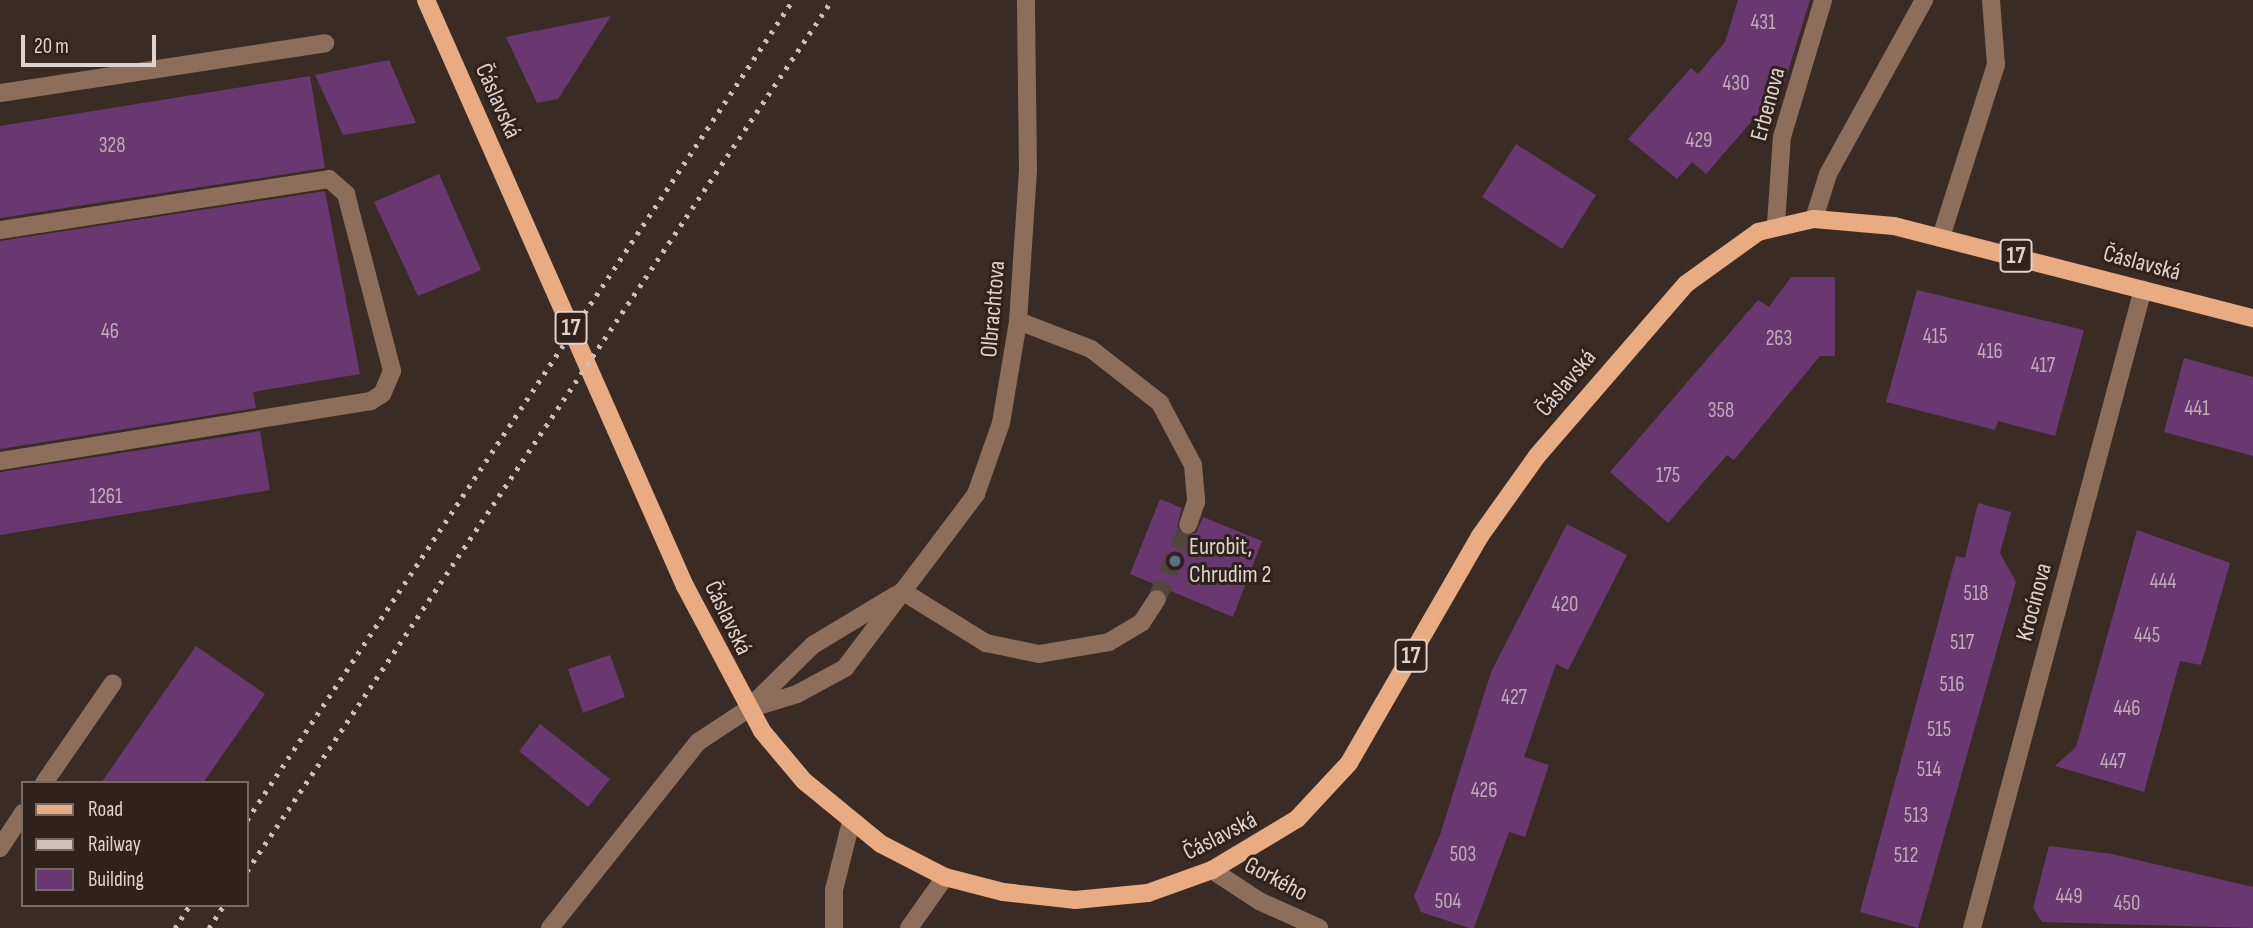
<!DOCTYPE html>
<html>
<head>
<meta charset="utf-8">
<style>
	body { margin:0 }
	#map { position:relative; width:2253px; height:928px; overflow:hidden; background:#3a2c24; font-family:"Sofia Sans Condensed",sans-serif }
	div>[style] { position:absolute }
	.building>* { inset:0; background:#693871 }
	.minor-tunnel>* { height:18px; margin-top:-9px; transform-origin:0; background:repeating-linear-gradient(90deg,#52453e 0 18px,transparent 0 27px) }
	.minor>* { height:18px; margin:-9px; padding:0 9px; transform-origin:9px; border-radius:9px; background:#8c6e5a }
	.major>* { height:18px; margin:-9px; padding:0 9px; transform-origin:9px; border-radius:9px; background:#e8ab82 }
	.rail>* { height:5px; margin-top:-2.5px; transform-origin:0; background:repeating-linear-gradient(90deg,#cabfba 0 3.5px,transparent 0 10.5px) }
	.dots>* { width:19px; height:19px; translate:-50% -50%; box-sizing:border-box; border:4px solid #30221a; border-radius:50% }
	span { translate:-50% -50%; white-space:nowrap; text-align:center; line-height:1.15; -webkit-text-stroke:6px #30221a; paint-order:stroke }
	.number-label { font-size:21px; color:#c0acb7 }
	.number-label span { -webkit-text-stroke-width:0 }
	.shield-label span { padding:2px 5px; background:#30221a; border:2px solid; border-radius:5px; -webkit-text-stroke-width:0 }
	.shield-label { font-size:23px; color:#ddd3ce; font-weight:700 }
	.street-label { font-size:24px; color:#ddd3ce }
	.poi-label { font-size:24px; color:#ddd3ce }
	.left { translate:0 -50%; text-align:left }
	.legend { position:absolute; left:21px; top:781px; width:228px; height:126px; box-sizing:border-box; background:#30221a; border:2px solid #756962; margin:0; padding:9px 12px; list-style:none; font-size:21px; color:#ddd3ce }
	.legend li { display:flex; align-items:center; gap:14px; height:35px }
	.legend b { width:35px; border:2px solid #756962 }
	.scale { position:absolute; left:21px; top:35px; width:135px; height:32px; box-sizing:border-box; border:4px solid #ddd3ce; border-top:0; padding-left:9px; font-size:21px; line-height:24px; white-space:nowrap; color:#ddd3ce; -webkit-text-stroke:5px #30221a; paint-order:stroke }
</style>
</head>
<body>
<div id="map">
	<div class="building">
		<i style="clip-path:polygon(1738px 0,1810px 0,1784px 84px,1706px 174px,1692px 162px,1677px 179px,1628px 139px,1691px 68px,1698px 74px,1725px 42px)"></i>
		<i style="clip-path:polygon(611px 16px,558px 99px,537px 103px,506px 37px)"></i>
		<i style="clip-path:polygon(389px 60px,416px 123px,343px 135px,315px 75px)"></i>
		<i style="clip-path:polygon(310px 76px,325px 168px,0 218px,0 126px)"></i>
		<i style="clip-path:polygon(1516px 144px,1596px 195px,1562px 249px,1482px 197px)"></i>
		<i style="clip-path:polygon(439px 174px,481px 270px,418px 296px,374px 202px)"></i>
		<i style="clip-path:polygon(325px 191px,360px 374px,253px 392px,256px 408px,0 449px,0 241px)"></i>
		<i style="clip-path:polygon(1791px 277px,1835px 277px,1835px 356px,1820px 356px,1734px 460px,1727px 455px,1668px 523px,1610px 472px,1758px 300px,1769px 307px)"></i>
		<i style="clip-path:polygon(1917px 290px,2084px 330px,2055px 436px,1998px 421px,1995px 430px,1886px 402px)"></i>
		<i style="clip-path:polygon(2184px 358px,2253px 377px,2253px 456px,2164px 432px)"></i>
		<i style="clip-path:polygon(260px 431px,270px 490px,0 535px,0 472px)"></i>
		<i style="clip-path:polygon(1160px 499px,1182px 508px,1177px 526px,1184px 535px,1196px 533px,1203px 517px,1262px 541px,1233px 617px,1130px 574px)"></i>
		<i style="clip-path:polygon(1978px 503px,2011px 512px,2000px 553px,2016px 582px,1918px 928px,1860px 912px,1956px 556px,1965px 558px)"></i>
		<i style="clip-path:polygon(1567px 524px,1627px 555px,1568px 670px,1556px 664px,1524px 757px,1549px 765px,1525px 837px,1509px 832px,1474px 928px,1469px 928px,1421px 912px,1414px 896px,1440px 835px,1491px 672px)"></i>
		<i style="clip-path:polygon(2137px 530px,2230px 563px,2201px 665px,2180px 661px,2144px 792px,2055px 766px,2076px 747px)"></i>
		<i style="clip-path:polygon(196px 646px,265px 694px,203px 783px,101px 783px)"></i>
		<i style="clip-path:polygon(610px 655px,625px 697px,583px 713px,568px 669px)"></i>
		<i style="clip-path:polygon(540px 724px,610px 779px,588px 807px,519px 751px)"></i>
		<i style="clip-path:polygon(2049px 846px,2112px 854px,2253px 887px,2253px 928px,2042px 922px,2033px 908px)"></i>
	</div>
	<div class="minor-tunnel">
		<i style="left:1157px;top:599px;width:80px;rotate:-67.3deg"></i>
	</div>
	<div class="minor">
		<i style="left:0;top:93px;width:329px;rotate:-8.7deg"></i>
		<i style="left:1814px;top:219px;width:47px;rotate:-72.7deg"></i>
		<i style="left:1828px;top:174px;width:199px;rotate:-61.1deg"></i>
		<i style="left:1776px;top:224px;width:87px;rotate:-86.1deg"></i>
		<i style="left:1782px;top:137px;width:143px;rotate:-73.3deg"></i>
		<i style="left:0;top:230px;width:333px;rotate:-8.8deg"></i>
		<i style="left:329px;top:179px;width:23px;rotate:41deg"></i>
		<i style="left:346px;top:194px;width:183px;rotate:75.4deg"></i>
		<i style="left:392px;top:371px;width:25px;rotate:113deg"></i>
		<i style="left:382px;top:394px;width:13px;rotate:148deg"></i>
		<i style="left:371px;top:401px;width:376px;rotate:170.8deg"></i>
		<i style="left:1941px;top:237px;width:181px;rotate:-72.3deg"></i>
		<i style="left:1996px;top:65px;width:65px;rotate:-94.4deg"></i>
		<i style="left:1018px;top:321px;width:78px;rotate:21deg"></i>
		<i style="left:1091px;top:349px;width:88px;rotate:38deg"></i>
		<i style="left:1160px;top:403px;width:70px;rotate:62deg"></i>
		<i style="left:1193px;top:465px;width:37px;rotate:85deg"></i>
		<i style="left:1196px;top:502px;width:24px;rotate:109deg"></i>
		<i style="left:902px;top:591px;width:99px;rotate:31.8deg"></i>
		<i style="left:986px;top:643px;width:54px;rotate:11.7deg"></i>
		<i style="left:1039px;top:654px;width:71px;rotate:-9.7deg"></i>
		<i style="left:1109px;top:642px;width:39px;rotate:-31deg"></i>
		<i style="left:1142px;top:622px;width:27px;rotate:-57deg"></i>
		<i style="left:748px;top:709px;width:91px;rotate:-44.6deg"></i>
		<i style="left:813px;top:645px;width:97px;rotate:-31.1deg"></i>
		<i style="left:44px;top:783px;width:121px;rotate:-55.4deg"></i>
		<i style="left:0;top:848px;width:42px;rotate:-56.7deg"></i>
		<i style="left:1212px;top:870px;width:56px;rotate:33.4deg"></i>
		<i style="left:1259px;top:901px;width:66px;rotate:24.2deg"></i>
		<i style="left:550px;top:928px;width:238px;rotate:-51.5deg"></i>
		<i style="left:698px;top:742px;width:60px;rotate:-33.4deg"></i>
		<i style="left:748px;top:709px;width:51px;rotate:-17deg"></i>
		<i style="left:797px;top:694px;width:55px;rotate:-28.4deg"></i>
		<i style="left:845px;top:668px;width:218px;rotate:-53deg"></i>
		<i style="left:976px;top:494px;width:75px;rotate:-70.6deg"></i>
		<i style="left:1001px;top:423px;width:103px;rotate:-80.5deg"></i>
		<i style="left:1018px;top:321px;width:150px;rotate:-86.2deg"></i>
		<i style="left:1028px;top:171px;width:171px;rotate:-90.7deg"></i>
		<i style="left:834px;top:928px;width:38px;rotate:-90deg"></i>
		<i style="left:834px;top:890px;width:70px;rotate:-76deg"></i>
		<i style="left:909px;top:928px;width:62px;rotate:-54.8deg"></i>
		<i style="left:1972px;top:928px;width:661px;rotate:-75.02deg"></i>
	</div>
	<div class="major">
		<i style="left:426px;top:0;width:641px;rotate:66.16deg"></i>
		<i style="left:685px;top:586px;width:164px;rotate:62deg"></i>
		<i style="left:762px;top:731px;width:65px;rotate:50deg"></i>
		<i style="left:804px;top:781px;width:99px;rotate:39.3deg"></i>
		<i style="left:881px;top:844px;width:72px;rotate:27.3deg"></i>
		<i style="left:945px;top:877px;width:60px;rotate:14.5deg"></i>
		<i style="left:1003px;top:892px;width:72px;rotate:6.3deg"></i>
		<i style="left:1075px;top:900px;width:73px;rotate:-5.5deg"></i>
		<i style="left:1148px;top:893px;width:68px;rotate:-19.8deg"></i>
		<i style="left:1212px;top:870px;width:99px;rotate:-31deg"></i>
		<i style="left:1297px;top:819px;width:76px;rotate:-47.1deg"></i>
		<i style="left:1349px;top:763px;width:262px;rotate:-60deg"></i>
		<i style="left:1480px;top:536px;width:98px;rotate:-54.5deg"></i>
		<i style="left:1537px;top:456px;width:228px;rotate:-49.1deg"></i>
		<i style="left:1686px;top:284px;width:89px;rotate:-35.8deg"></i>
		<i style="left:1758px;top:232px;width:57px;rotate:-13.1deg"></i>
		<i style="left:1814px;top:219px;width:80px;rotate:5deg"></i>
		<i style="left:1894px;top:226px;width:371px;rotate:14.4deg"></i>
	</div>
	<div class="rail">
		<i style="left:247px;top:820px;width:985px;rotate:-56.34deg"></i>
		<i style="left:247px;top:871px;width:1049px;rotate:-56.11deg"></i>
		<i style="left:175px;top:928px;width:27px;rotate:-57deg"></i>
		<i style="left:209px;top:928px;width:27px;rotate:-57deg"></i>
	</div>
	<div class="dots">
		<i style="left:1175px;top:561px;background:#5c6f8a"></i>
	</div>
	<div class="number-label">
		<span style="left:1763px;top:23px">431</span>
		<span style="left:1736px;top:84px">430</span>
		<span style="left:1699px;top:141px">429</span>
		<span style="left:112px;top:146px">328</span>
		<span style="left:110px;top:332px">46</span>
		<span style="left:1935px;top:337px">415</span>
		<span style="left:1779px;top:339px">263</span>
		<span style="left:1990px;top:352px">416</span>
		<span style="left:2043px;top:366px">417</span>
		<span style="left:2197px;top:409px">441</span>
		<span style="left:1721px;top:411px">358</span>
		<span style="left:1668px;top:476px">175</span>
		<span style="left:106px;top:497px">1261</span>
		<span style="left:2163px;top:582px">444</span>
		<span style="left:1976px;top:594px">518</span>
		<span style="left:1565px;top:605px">420</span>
		<span style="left:2147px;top:636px">445</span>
		<span style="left:1962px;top:643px">517</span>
		<span style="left:1952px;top:685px">516</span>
		<span style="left:1514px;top:698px">427</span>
		<span style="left:2127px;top:709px">446</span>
		<span style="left:1939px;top:730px">515</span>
		<span style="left:2113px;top:762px">447</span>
		<span style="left:1929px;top:770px">514</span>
		<span style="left:1484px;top:791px">426</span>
		<span style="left:1916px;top:816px">513</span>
		<span style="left:1463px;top:855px">503</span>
		<span style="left:1906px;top:856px">512</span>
		<span style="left:2069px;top:897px">449</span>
		<span style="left:1448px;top:902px">504</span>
		<span style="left:2127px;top:904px">450</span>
	</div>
	<div class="shield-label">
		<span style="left:2016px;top:256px">17</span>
		<span style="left:571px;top:328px">17</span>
		<span style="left:1411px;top:656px">17</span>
	</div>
	<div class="street-label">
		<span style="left:498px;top:101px;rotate:66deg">Čáslavská</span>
		<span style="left:1768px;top:104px;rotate:-75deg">Erbenova</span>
		<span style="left:2142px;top:263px;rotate:15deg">Čáslavská</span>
		<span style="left:993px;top:309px;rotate:-85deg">Olbrachtova</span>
		<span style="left:1566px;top:383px;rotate:-50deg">Čáslavská</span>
		<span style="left:2034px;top:602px;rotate:-75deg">Krocínova</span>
		<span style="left:728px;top:618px;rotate:64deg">Čáslavská</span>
		<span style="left:1220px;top:836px;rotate:-27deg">Čáslavská</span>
		<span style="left:1276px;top:879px;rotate:28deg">Gorkého</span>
	</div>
	<div class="poi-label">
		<span class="left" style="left:1189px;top:561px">Eurobit,<br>Chrudim 2</span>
	</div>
	<ul class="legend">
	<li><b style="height:9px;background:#e8ab82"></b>Road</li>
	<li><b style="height:9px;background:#cabfba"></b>Railway</li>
	<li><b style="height:19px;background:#693871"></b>Building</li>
	</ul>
	<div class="scale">20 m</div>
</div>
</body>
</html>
